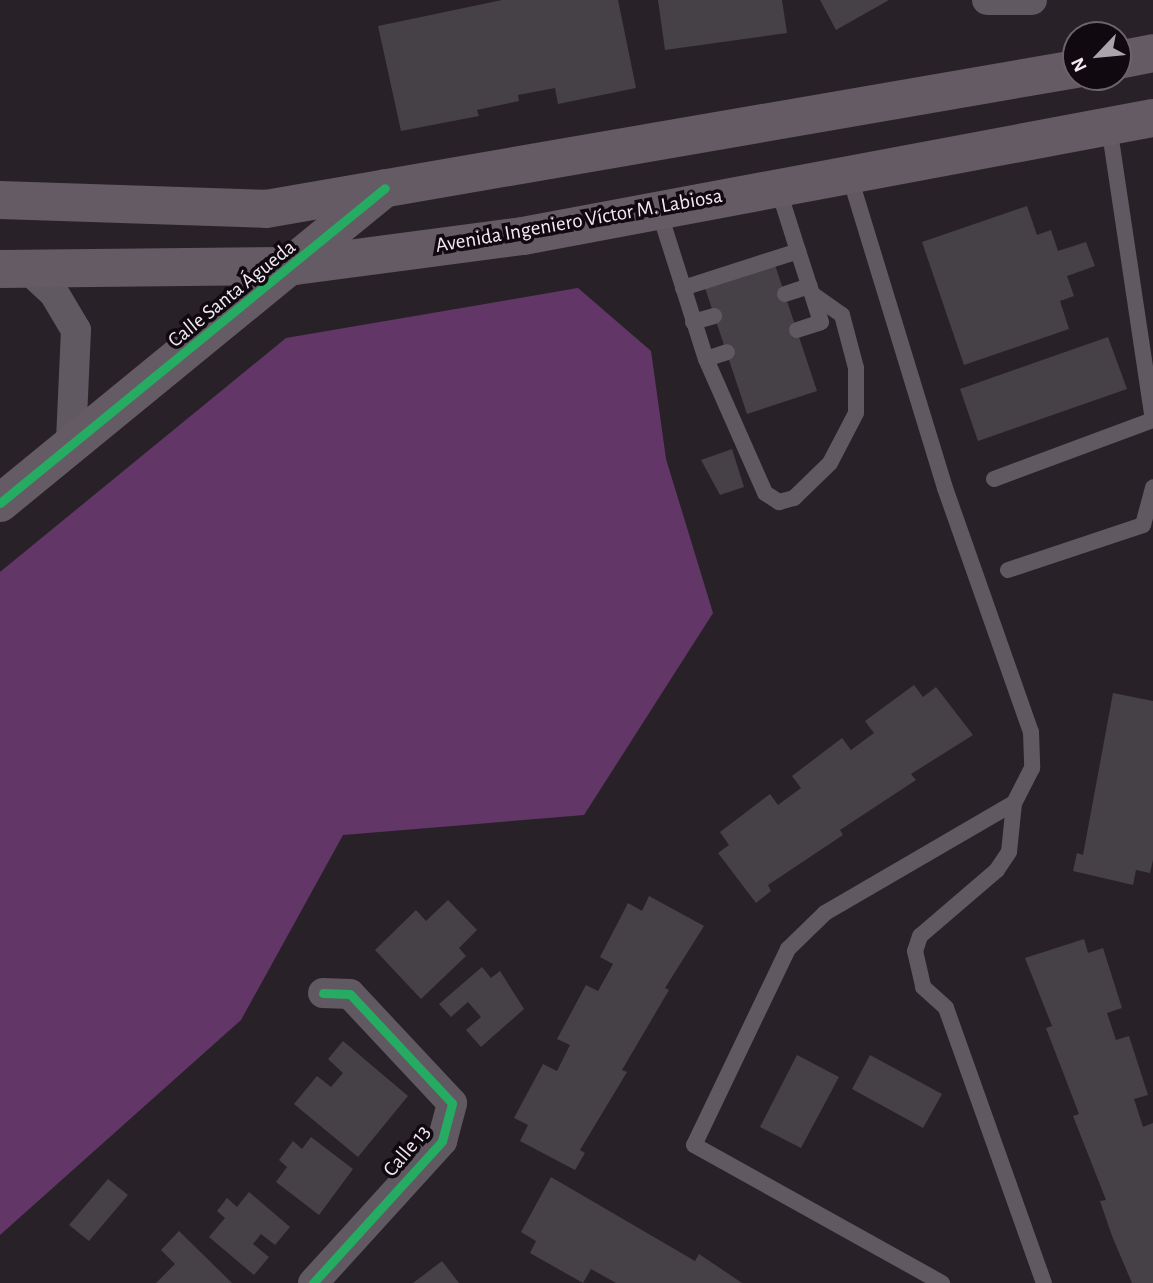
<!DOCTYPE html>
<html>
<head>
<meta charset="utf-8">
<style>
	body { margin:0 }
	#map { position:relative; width:1153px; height:1283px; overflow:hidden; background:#282228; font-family:"Alegreya Sans",sans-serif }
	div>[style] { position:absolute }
	.forest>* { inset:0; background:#623768 }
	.building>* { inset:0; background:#464146 }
	.lane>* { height:16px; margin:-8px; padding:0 8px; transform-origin:8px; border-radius:8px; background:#605961 }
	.street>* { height:30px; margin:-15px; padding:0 15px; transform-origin:15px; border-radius:15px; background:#605961 }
	.secondary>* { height:38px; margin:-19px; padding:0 19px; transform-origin:19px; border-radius:19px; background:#645b64 }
	.cycleway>* { height:9px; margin:-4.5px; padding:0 4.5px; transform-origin:4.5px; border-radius:4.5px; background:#26ab63 }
	span { translate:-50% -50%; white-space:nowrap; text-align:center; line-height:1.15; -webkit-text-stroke:7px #100a10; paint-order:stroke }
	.street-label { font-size:21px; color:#f3eaf4 }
	.north { position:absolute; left:1062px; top:21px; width:70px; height:70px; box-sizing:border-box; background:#100a10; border:2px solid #6b646b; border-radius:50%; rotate:244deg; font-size:19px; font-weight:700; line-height:28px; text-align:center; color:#f3eaf4 }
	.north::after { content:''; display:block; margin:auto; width:24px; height:32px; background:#aca4ad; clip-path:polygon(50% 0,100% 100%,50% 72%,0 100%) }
</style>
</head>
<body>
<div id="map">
	<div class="forest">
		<i style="clip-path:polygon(578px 288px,651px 351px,666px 459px,713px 613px,584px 815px,343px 835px,241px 1020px,0 1235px,0 572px,286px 338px)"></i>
	</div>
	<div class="building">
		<i style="clip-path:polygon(502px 0,618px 0,636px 88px,558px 104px,555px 88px,518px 95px,519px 101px,477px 110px,479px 116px,401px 131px,378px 26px)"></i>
		<i style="clip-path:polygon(658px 0,782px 0,787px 33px,665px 50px)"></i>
		<i style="clip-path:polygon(820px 0,889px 0,836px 30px)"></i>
		<i style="clip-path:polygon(1027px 206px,1037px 235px,1051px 230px,1058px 251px,1086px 242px,1095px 266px,1067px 276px,1074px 296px,1060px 301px,1069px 329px,964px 365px,922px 242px)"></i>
		<i style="clip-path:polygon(774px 262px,817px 391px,747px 414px,704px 285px)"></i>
		<i style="clip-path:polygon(1108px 337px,1127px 389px,978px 441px,960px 389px)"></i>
		<i style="clip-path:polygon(732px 449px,744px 487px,720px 495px,701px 460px)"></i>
		<i style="clip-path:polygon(914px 685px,923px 697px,936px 687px,973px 735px,911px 774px,916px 780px,840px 830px,843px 835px,768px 885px,771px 891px,756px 903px,718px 853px,729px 845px,720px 832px,770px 794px,778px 805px,801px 788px,792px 776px,842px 738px,851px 750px,874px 733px,865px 721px)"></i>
		<i style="clip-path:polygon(1113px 693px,1153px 701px,1153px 860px,1150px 873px,1136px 870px,1133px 885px,1073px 871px,1077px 853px,1083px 855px)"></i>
		<i style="clip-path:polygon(649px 896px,704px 926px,665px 988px,669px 990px,622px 1070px,627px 1072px,580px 1150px,585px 1153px,575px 1170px,520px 1141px,528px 1125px,514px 1118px,543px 1064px,557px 1071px,570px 1045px,557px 1039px,586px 985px,598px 991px,613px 964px,600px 957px,628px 903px,642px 911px)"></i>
		<i style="clip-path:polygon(448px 900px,477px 930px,459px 948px,466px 956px,421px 999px,375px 950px,416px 910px,426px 921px)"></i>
		<i style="clip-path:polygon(1084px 939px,1088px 953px,1103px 948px,1122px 1008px,1107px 1013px,1116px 1040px,1129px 1036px,1148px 1095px,1134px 1099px,1143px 1127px,1153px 1123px,1153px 1283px,1132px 1283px,1112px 1236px,1100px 1201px,1106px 1200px,1073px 1116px,1079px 1114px,1046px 1028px,1052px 1026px,1025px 958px)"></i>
		<i style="clip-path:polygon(482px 967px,491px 978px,500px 971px,524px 1009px,481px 1047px,466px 1030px,481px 1017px,468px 1002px,451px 1017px,439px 1004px)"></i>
		<i style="clip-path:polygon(343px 1041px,408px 1096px,358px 1157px,294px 1104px,317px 1076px,331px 1087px,343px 1073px,328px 1059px)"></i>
		<i style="clip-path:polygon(797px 1055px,839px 1077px,801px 1148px,760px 1127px)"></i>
		<i style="clip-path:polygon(870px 1055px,942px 1094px,923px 1128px,852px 1089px)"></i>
		<i style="clip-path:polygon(311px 1137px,353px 1169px,319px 1215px,276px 1182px,287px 1167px,279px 1160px,293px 1141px,302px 1149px)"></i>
		<i style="clip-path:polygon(551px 1177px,695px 1261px,699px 1254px,742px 1283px,616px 1283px,591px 1269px,583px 1283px,530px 1253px,536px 1241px,521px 1232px)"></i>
		<i style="clip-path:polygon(108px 1179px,128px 1195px,89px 1241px,69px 1225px)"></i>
		<i style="clip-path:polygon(249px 1192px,290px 1227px,275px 1245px,261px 1234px,253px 1244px,269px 1257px,254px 1275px,209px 1237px,225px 1218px,217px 1211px,227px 1198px,237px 1207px)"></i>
		<i style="clip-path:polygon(179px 1231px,232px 1283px,156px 1283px,175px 1264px,161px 1250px)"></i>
		<i style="clip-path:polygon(442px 1261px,459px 1283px,413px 1283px)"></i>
	</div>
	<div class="lane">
		<i style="left:1109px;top:126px;width:296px;rotate:81.5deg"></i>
		<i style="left:849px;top:174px;width:328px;rotate:73deg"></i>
		<i style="left:945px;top:488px;width:259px;rotate:70.6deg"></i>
		<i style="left:1031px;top:732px;width:36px;rotate:88deg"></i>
		<i style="left:1032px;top:768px;width:39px;rotate:117deg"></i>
		<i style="left:1014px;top:803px;width:219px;rotate:149.8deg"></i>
		<i style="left:825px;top:913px;width:52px;rotate:135.8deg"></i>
		<i style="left:788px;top:949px;width:217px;rotate:115.6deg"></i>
		<i style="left:694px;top:1145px;width:284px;rotate:29.1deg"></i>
		<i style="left:659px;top:211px;width:155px;rotate:72.4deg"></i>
		<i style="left:706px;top:359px;width:146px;rotate:66.2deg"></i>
		<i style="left:765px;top:493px;width:17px;rotate:33deg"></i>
		<i style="left:779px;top:502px;width:16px;rotate:-15deg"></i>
		<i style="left:794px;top:498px;width:50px;rotate:-44.2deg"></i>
		<i style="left:830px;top:463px;width:56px;rotate:-62.5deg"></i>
		<i style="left:856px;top:413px;width:45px;rotate:-90deg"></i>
		<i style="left:856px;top:368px;width:55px;rotate:-104.8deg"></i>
		<i style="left:842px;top:315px;width:35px;rotate:-145deg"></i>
		<i style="left:683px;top:288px;width:121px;rotate:-17.8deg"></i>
		<i style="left:798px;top:251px;width:66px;rotate:-107.6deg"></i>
		<i style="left:785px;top:294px;width:26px;rotate:-18deg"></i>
		<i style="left:693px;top:322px;width:22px;rotate:-16deg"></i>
		<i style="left:797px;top:330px;width:25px;rotate:-18deg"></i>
		<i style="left:821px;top:322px;width:75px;rotate:-107.9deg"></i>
		<i style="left:706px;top:359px;width:22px;rotate:-18deg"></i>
		<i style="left:994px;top:479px;width:170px;rotate:-20.4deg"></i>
		<i style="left:1008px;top:570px;width:142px;rotate:-18.4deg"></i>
		<i style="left:1143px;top:525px;width:39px;rotate:-75deg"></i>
		<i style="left:1014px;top:803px;width:49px;rotate:95.8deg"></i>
		<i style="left:1009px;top:852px;width:22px;rotate:124deg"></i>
		<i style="left:997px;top:870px;width:101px;rotate:139.4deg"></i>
		<i style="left:920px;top:936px;width:16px;rotate:108deg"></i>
		<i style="left:915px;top:951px;width:37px;rotate:77deg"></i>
		<i style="left:923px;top:987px;width:31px;rotate:42deg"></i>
		<i style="left:946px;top:1008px;width:292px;rotate:70.4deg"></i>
	</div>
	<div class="street">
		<i style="left:987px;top:0;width:45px"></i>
		<i style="left:28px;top:269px;width:35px;rotate:43deg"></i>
		<i style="left:54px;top:293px;width:43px;rotate:59.3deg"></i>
		<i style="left:76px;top:330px;width:112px;rotate:92.6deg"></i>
		<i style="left:313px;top:1283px;width:192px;rotate:-47.7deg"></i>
		<i style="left:442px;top:1141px;width:39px;rotate:-75deg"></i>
		<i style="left:452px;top:1103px;width:149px;rotate:-133.1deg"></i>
		<i style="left:350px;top:994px;width:27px;rotate:-178deg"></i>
	</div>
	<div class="secondary">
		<i style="left:1118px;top:60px;width:36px;rotate:-11deg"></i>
		<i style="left:0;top:200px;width:266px;rotate:1.9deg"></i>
		<i style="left:266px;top:209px;width:822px;rotate:-9.81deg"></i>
		<i style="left:0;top:269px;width:295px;rotate:-0.6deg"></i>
		<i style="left:295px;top:266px;width:230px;rotate:-7.5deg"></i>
		<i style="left:523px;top:236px;width:641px;rotate:-10.61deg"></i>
		<i style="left:0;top:503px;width:497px;rotate:-39.3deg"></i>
	</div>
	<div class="cycleway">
		<i style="left:0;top:503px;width:497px;rotate:-39.3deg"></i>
		<i style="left:313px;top:1283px;width:192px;rotate:-47.7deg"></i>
		<i style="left:442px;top:1141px;width:39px;rotate:-75deg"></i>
		<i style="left:452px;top:1103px;width:149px;rotate:-133.1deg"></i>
		<i style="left:350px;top:994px;width:27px;rotate:-178deg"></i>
	</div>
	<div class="street-label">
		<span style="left:579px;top:221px;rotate:-10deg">Avenida Ingeniero Víctor M. Labiosa</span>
		<span style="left:232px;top:294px;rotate:-39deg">Calle Santa Águeda</span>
		<span style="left:407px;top:1151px;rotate:-50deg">Calle 13</span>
	</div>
	<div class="north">N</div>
</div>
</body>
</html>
